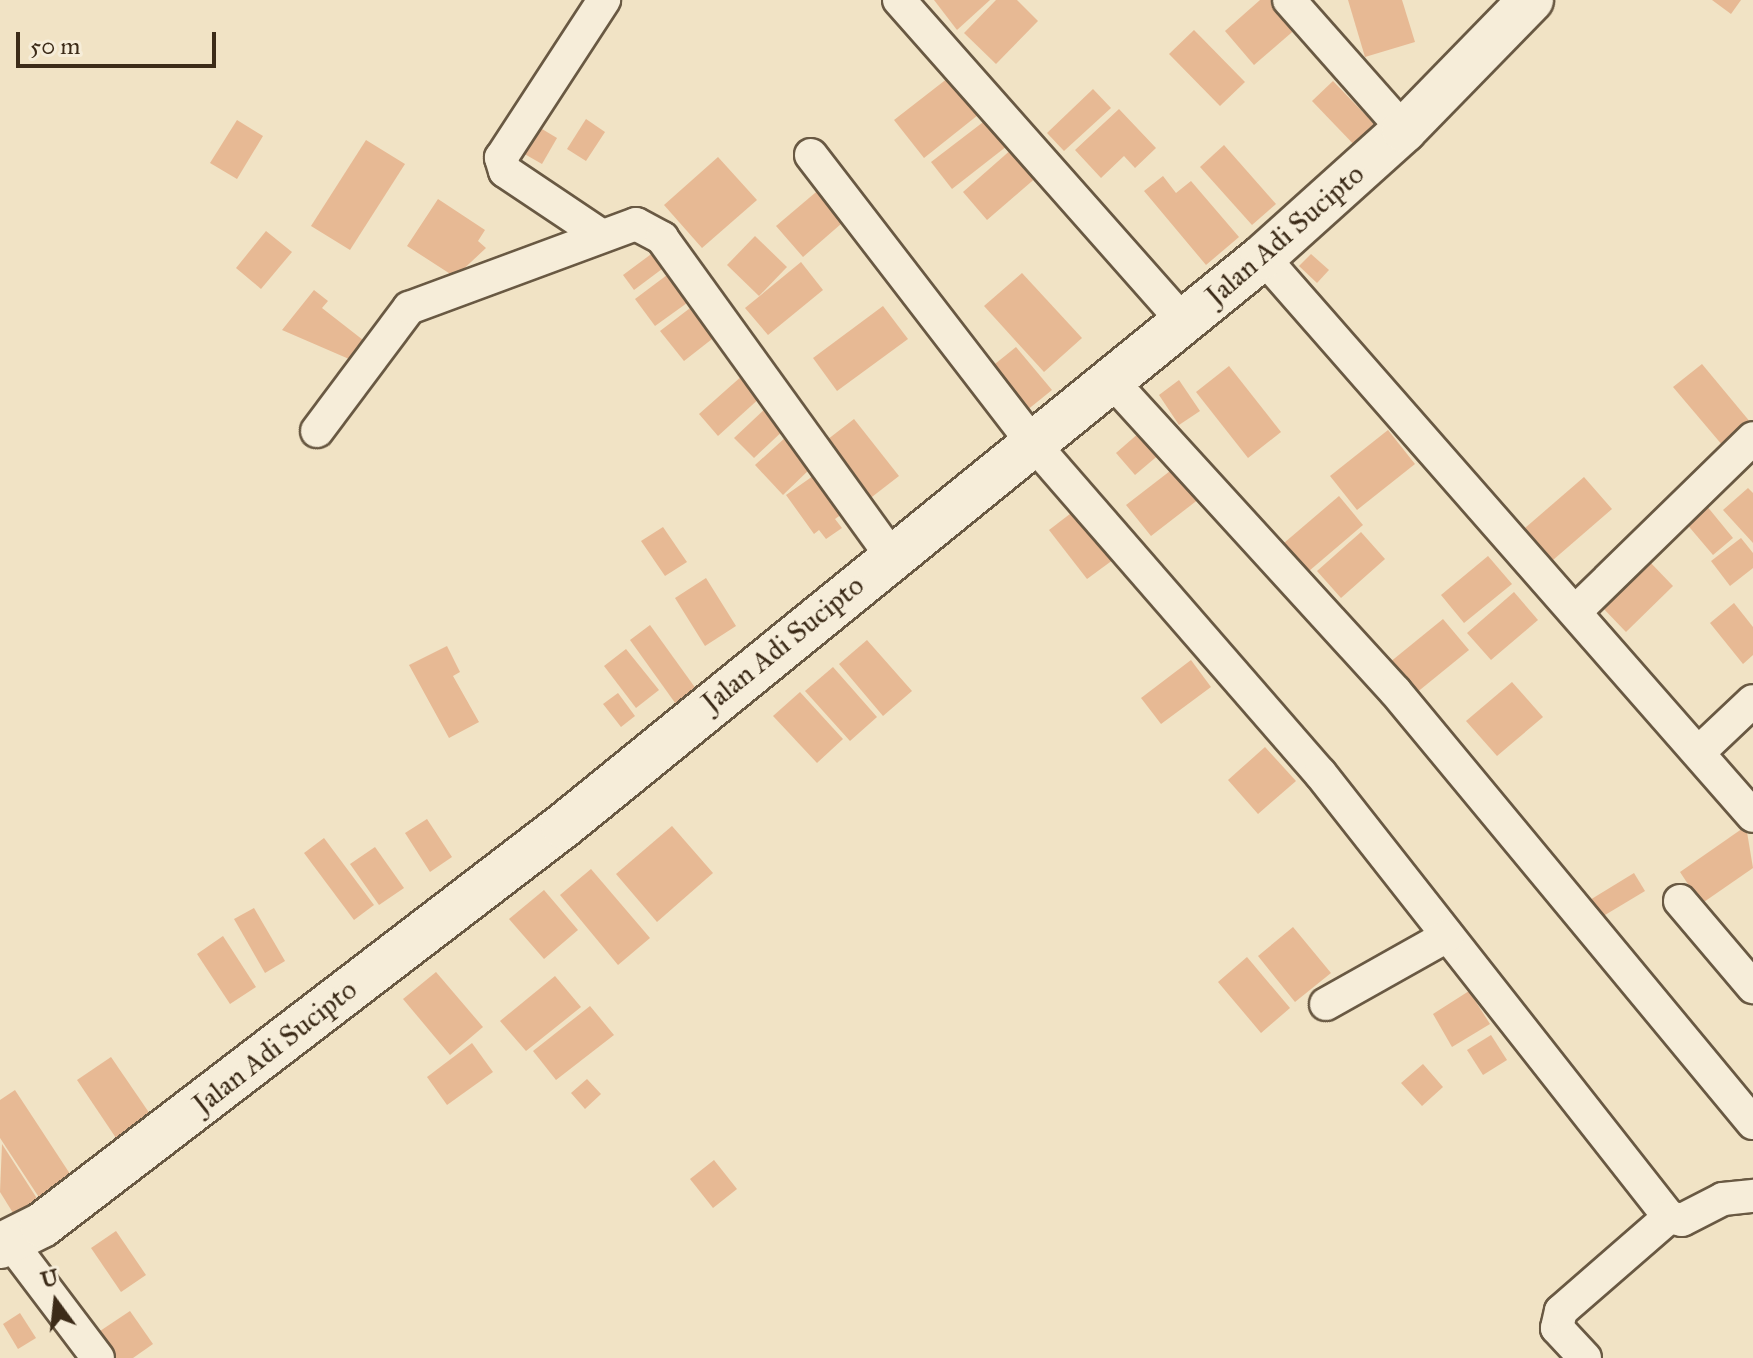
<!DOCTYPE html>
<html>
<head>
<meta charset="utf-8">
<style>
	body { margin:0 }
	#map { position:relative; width:1753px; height:1358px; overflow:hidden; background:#f1e3c5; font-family:"IM FELL Great Primer",serif }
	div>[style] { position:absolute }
	.building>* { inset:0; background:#e7b994 }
	.roads { filter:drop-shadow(2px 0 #695943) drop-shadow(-2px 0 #695943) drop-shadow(0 2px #695943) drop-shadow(0 -2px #695943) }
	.street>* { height:32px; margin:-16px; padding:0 16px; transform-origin:16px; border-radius:16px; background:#f6edd9 }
	.secondary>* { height:44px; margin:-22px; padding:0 22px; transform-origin:22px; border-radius:22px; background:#f6edd9 }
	span { translate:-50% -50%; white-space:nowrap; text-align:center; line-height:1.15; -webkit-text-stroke:8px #f6edd9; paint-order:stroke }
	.street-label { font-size:28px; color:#3c2b18 }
	.north { position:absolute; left:16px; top:1262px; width:80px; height:80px; -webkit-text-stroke:6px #f6edd9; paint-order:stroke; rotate:345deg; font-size:22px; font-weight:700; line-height:32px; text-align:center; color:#3c2b18 }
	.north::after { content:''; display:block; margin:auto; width:28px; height:36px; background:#3c2b18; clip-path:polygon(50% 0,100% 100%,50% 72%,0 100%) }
	.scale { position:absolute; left:16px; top:32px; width:200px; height:36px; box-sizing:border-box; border:4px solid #3c2b18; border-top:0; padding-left:10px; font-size:24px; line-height:28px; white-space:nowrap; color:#3c2b18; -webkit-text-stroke:6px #f6edd9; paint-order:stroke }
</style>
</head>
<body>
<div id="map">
	<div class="building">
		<i style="clip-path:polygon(934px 0,990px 0,957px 30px)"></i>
		<i style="clip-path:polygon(996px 0,1017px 0,1038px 21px,996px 64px,964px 33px)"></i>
		<i style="clip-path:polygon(1260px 0,1274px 0,1298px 27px,1254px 65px,1225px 31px)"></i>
		<i style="clip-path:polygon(1348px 0,1402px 0,1415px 42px,1365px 57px)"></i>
		<i style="clip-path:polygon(1712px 0,1741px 0,1731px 14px)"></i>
		<i style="clip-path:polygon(1194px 30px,1245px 82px,1220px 106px,1169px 54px)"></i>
		<i style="clip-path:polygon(948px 78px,978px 115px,924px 158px,894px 120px)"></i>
		<i style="clip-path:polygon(1333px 81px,1381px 131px,1360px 151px,1312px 101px)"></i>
		<i style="clip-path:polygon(1093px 89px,1111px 108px,1064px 151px,1047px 133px)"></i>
		<i style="clip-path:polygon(1119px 109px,1156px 148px,1135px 168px,1124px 156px,1101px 178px,1075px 150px)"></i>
		<i style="clip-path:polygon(995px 113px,1016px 139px,952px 189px,931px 162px)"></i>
		<i style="clip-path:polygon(586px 119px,605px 132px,586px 161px,567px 149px)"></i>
		<i style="clip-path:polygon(237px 120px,263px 136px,237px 179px,210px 163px)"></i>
		<i style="clip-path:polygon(537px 126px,557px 138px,542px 164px,521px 152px)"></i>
		<i style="clip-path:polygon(366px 140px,405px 164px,350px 250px,311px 226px)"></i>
		<i style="clip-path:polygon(1224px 145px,1276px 204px,1252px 225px,1200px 167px)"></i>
		<i style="clip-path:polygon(1013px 148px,1038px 176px,987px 220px,963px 192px)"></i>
		<i style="clip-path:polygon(718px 157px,757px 200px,702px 248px,664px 205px)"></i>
		<i style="clip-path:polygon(1163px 176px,1176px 193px,1191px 181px,1239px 237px,1206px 265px,1144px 191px)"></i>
		<i style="clip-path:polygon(822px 187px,849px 217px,803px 257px,776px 226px)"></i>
		<i style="clip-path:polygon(438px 199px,485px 230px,478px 241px,486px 248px,455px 277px,407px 246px)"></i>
		<i style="clip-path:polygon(266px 231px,292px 252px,261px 289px,236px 268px)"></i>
		<i style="clip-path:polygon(755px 236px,787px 267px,759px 296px,727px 265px)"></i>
		<i style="clip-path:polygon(658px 249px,670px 263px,634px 290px,623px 275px)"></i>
		<i style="clip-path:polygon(1311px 254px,1329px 270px,1317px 283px,1299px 266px)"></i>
		<i style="clip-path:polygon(801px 262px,823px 290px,768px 335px,745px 308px)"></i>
		<i style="clip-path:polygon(1022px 273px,1082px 338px,1044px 372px,984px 306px)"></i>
		<i style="clip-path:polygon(667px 275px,687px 303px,655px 326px,635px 299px)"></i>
		<i style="clip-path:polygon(314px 290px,328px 301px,322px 308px,363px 340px,349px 359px,282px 330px)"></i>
		<i style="clip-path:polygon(698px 302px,721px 332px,684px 361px,660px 331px)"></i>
		<i style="clip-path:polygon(883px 306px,908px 339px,837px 391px,813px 358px)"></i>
		<i style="clip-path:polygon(1016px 347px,1052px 390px,1026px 411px,990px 368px)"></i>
		<i style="clip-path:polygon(1702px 364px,1751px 423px,1723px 446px,1673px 387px)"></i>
		<i style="clip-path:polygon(1229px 366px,1281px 432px,1248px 458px,1196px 392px)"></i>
		<i style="clip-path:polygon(743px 375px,762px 396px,718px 436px,699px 414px)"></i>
		<i style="clip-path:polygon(1179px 380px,1200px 411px,1179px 425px,1159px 395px)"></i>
		<i style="clip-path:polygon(770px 404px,789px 425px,754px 458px,734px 438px)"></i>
		<i style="clip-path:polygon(854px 419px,899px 476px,868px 500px,823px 443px)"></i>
		<i style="clip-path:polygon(1148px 425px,1168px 447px,1135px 475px,1116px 453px)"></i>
		<i style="clip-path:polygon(1388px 430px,1415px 464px,1357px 510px,1330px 476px)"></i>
		<i style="clip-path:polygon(786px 437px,813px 466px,783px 495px,755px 465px)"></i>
		<i style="clip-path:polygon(1183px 461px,1208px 492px,1151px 536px,1126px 505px)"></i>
		<i style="clip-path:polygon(813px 476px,842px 514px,835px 519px,842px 528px,826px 539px,819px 530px,814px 534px,786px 495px)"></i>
		<i style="clip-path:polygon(1584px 477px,1612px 509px,1553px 560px,1525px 528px)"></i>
		<i style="clip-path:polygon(1748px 488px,1753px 493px,1753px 543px,1723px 510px)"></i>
		<i style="clip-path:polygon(1339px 496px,1363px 525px,1309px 571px,1284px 543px)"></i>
		<i style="clip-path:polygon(1083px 504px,1121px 554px,1087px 579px,1049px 530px)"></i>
		<i style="clip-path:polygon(1706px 505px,1733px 538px,1713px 555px,1685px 522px)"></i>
		<i style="clip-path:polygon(663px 527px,687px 562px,665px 576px,641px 541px)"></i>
		<i style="clip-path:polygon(1361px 532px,1385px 559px,1341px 598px,1317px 571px)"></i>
		<i style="clip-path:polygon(1741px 538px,1753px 553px,1753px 568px,1730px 586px,1711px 561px)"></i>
		<i style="clip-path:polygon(1488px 556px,1512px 584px,1464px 623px,1441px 595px)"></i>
		<i style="clip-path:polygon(1648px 560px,1673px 586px,1626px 632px,1601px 606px)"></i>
		<i style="clip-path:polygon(706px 578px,736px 626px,705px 646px,675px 598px)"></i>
		<i style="clip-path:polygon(1514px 592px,1538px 620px,1491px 660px,1467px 633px)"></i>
		<i style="clip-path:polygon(1734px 603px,1753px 627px,1753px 655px,1743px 664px,1710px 623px)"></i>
		<i style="clip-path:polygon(1443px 619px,1469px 650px,1410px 698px,1384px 667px)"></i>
		<i style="clip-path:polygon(650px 625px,699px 693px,678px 707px,630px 640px)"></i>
		<i style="clip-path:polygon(867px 640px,912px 691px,883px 716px,839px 664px)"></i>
		<i style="clip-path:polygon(447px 646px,460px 672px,453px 676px,479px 722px,449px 738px,409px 665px)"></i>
		<i style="clip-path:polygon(626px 649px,659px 690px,636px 708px,604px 666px)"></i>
		<i style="clip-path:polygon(1191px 660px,1211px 687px,1161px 724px,1141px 698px)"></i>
		<i style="clip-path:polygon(833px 667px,877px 717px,850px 741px,805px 691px)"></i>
		<i style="clip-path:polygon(1512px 682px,1543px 717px,1497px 756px,1466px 721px)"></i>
		<i style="clip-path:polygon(800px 692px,843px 739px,817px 763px,773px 716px)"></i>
		<i style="clip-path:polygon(618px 693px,635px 716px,621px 727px,603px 704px)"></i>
		<i style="clip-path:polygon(1265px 747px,1296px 781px,1258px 814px,1228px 780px)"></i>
		<i style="clip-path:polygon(427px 819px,452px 857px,430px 872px,405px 833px)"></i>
		<i style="clip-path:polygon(672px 826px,713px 873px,657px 922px,616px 874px)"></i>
		<i style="clip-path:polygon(1746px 826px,1753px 868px,1701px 904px,1680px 872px)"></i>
		<i style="clip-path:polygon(324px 838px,374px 905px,354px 920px,304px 853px)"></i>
		<i style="clip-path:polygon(375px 847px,404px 888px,379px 905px,350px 864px)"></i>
		<i style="clip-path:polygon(591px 869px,650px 938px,618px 965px,560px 895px)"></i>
		<i style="clip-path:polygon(1634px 873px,1645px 891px,1595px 921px,1585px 903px)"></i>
		<i style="clip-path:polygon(544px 890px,578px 930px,544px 959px,509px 919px)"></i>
		<i style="clip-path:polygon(254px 908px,285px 961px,265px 973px,234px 919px)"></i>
		<i style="clip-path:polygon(1293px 927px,1331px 973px,1295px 1002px,1258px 956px)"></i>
		<i style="clip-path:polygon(223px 936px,256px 987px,230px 1004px,197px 954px)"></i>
		<i style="clip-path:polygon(1247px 957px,1290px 1008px,1261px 1033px,1218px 982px)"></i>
		<i style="clip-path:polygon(436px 972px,483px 1027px,450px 1055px,403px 999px)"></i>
		<i style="clip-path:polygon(555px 976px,581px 1007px,526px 1051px,500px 1021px)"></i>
		<i style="clip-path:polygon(1469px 991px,1490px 1024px,1452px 1047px,1433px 1014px)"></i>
		<i style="clip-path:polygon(590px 1006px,614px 1035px,556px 1080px,533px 1051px)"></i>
		<i style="clip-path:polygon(1491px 1035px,1507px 1060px,1483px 1075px,1467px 1050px)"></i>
		<i style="clip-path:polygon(472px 1043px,493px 1072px,447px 1105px,427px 1077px)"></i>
		<i style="clip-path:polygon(111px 1057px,150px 1114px,116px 1138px,77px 1080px)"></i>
		<i style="clip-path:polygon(1423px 1064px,1443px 1087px,1422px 1106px,1401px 1083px)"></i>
		<i style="clip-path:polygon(587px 1079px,601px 1094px,585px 1109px,571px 1093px)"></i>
		<i style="clip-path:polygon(15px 1090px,74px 1180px,42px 1202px,0 1138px,0 1100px)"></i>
		<i style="clip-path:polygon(2px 1144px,47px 1214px,23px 1229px,0 1192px)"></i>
		<i style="clip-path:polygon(714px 1160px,737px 1189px,713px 1208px,690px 1179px)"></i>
		<i style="clip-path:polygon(116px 1231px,146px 1275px,121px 1292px,91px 1248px)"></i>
		<i style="clip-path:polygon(130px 1311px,153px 1344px,133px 1358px,106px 1358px,91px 1337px)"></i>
		<i style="clip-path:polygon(20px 1313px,36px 1338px,18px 1349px,3px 1324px)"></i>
	</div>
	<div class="roads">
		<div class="street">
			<i style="left:899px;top:0;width:429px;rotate:48.5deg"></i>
			<i style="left:1289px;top:0;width:174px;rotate:48.5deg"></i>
			<i style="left:811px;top:155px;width:364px;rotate:52.4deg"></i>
			<i style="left:1033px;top:443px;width:437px;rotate:49deg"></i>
			<i style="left:1320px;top:773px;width:565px;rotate:51.83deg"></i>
			<i style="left:1669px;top:1217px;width:13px;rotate:13deg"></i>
			<i style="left:1682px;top:1220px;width:46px;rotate:-27.1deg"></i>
			<i style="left:1723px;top:1199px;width:30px;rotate:-6deg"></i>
			<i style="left:599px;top:234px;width:113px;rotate:-146.2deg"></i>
			<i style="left:505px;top:171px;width:14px;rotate:-107deg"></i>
			<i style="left:501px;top:158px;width:189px;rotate:-56.9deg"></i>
			<i style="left:1263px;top:257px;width:743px;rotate:48.76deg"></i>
			<i style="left:1110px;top:379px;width:423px;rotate:47.6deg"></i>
			<i style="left:1395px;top:691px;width:561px;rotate:50.35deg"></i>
			<i style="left:317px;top:431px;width:154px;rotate:-53.2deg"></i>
			<i style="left:409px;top:308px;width:242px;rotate:-20.3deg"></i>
			<i style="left:636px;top:224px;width:30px;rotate:28deg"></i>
			<i style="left:662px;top:238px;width:392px;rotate:54.2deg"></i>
			<i style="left:1577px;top:610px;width:246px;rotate:-44.3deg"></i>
			<i style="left:1699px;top:752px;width:74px;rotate:-43.4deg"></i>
			<i style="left:1680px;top:901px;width:113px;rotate:49.7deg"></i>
			<i style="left:1326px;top:1004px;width:139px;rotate:-29.3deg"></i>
			<i style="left:11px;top:1243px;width:144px;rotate:52.9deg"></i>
			<i style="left:1585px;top:1358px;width:41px;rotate:-133deg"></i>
			<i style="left:1557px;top:1328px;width:17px;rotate:-77deg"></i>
			<i style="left:1561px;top:1311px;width:143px;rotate:-41deg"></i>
		</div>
		<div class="secondary">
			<i style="left:0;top:1246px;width:47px;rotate:-26.6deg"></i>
			<i style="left:42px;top:1225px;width:656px;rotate:-37.45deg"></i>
			<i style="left:563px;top:826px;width:902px;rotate:-39.11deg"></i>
			<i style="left:1263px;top:257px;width:190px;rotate:-42deg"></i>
			<i style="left:1404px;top:130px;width:182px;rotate:-45.7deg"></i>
		</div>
	</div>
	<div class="street-label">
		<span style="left:1285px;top:235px;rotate:-41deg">Jalan Adi Sucipto</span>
		<span style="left:783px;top:644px;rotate:-39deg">Jalan Adi Sucipto</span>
		<span style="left:275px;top:1047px;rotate:-38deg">Jalan Adi Sucipto</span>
	</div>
	<div class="north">U</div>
	<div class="scale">50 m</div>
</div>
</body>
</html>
